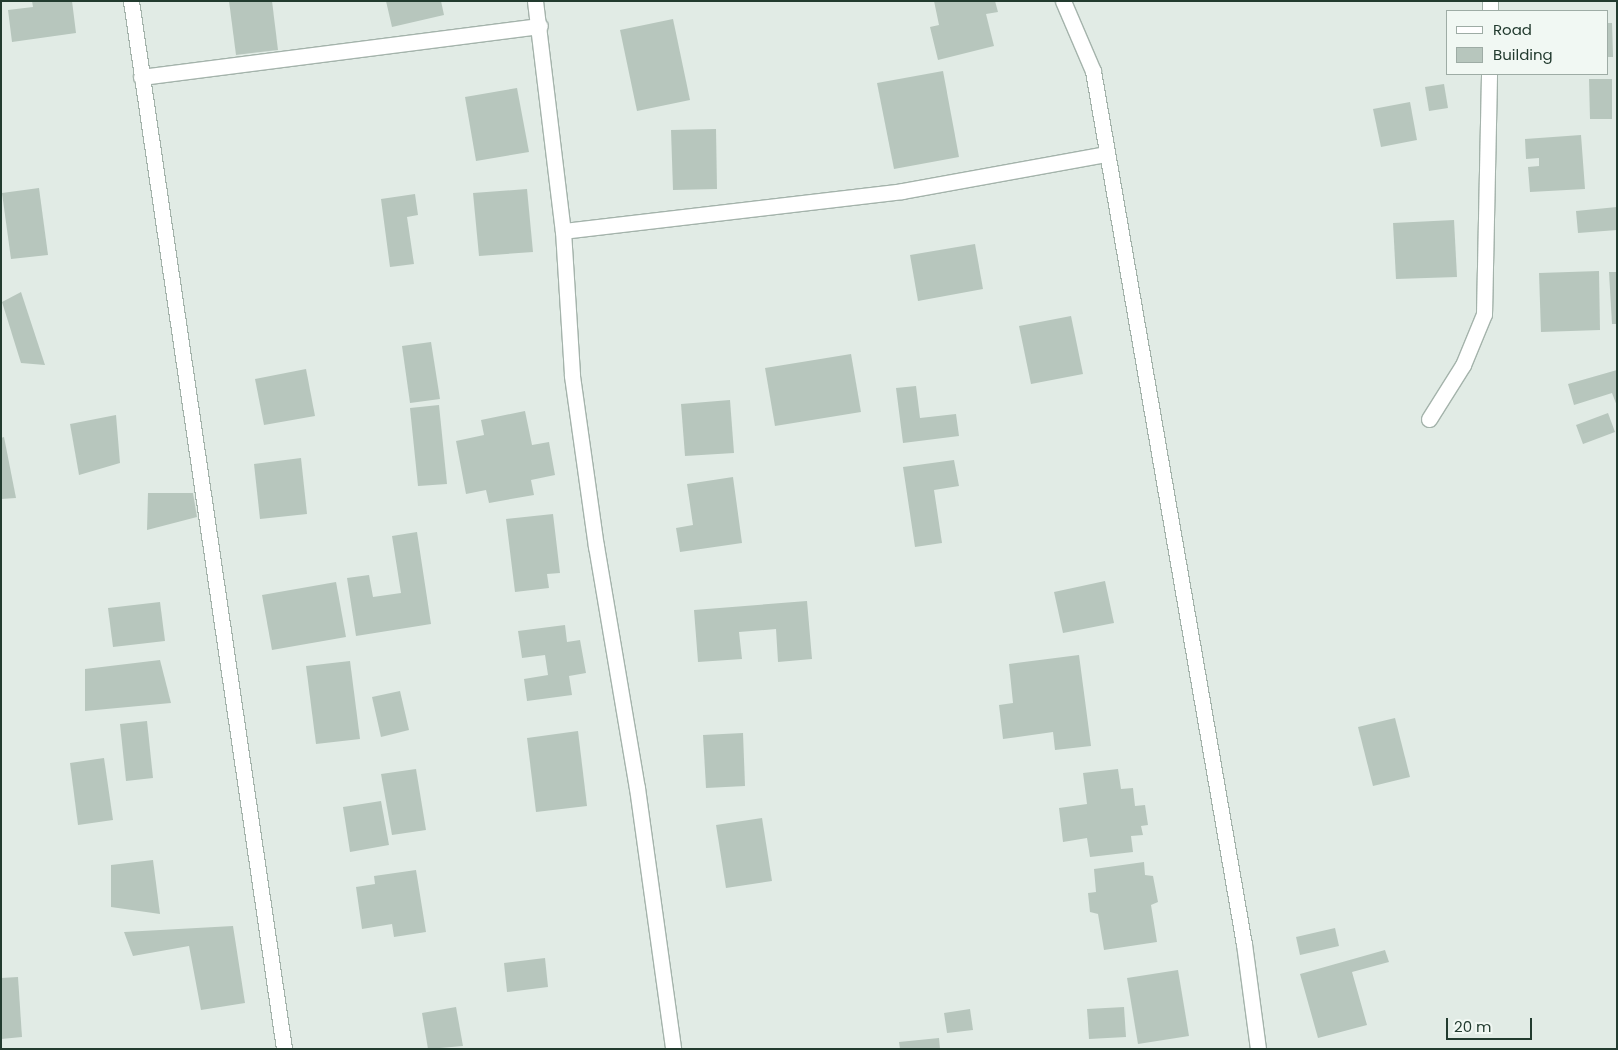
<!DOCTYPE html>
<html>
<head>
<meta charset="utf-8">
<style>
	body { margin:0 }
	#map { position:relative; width:1618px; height:1050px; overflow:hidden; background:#e1ebe5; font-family:Poppins,sans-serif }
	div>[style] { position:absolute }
	.building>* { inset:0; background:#b7c6bd }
	.roads { filter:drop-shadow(1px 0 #a4b3ab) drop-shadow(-1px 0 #a4b3ab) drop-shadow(0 1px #a4b3ab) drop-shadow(0 -1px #a4b3ab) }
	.minor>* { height:15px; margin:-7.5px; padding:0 7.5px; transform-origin:7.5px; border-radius:7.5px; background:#fff }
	span { translate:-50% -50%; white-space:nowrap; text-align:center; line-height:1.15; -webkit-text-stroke:4.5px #f1f8f3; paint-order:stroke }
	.frame { position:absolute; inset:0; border:2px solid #223b2f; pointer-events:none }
	.legend { position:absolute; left:1446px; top:10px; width:162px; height:65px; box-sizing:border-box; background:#f1f8f3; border:1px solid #9eaca5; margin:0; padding:6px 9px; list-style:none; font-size:15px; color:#223b2f }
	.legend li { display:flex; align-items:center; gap:10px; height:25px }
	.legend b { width:25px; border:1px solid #9eaca5 }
	.scale { position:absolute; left:1446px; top:1018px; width:86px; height:22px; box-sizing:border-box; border:2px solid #223b2f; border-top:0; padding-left:6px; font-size:15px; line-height:18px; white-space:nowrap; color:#223b2f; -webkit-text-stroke:4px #f1f8f3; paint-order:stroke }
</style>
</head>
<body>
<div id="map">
	<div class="building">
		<i style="clip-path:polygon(32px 1px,72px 1px,76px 33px,12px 42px,8px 10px,33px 7px)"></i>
		<i style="clip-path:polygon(229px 1px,272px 1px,278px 50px,236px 55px)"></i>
		<i style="clip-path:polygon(386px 1px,441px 1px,444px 15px,392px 27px)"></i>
		<i style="clip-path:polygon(934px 1px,995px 1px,998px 12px,986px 14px,994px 46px,938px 60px,930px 27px,939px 25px)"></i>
		<i style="clip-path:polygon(673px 19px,690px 100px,637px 111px,620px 30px)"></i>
		<i style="clip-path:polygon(1607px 23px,1612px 23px,1613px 57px,1607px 57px)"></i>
		<i style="clip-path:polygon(943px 71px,959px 157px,894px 169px,877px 83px)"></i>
		<i style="clip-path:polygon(1589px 79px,1612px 79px,1612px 119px,1590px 119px)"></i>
		<i style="clip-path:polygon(1444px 84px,1448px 108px,1429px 111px,1425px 87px)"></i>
		<i style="clip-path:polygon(517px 88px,529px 152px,476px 161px,465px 97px)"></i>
		<i style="clip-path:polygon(1410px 102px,1417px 140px,1381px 147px,1373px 109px)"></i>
		<i style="clip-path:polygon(716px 129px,717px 189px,673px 190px,671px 130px)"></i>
		<i style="clip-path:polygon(1581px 135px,1585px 189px,1530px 192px,1528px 167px,1539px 166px,1539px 158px,1526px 159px,1525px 139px)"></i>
		<i style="clip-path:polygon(39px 188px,48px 255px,11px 259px,2px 193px)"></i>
		<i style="clip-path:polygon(527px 189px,533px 252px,479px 256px,473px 193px)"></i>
		<i style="clip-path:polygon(415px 194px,418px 215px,407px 217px,414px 264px,390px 267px,381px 199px)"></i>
		<i style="clip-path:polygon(1617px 207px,1617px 230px,1578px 233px,1576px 211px)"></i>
		<i style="clip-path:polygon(1454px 220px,1457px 277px,1396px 279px,1393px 223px)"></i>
		<i style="clip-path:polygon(975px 244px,983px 289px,918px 301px,910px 255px)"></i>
		<i style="clip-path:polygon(1599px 271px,1600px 330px,1541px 332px,1539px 273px)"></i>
		<i style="clip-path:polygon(1609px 272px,1617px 272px,1617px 324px,1612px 324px)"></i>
		<i style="clip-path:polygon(21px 292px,45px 365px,21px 363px,2px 302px)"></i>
		<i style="clip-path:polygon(1071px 316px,1083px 374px,1031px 384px,1019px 326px)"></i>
		<i style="clip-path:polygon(431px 342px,440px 399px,410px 403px,402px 346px)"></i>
		<i style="clip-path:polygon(851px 354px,861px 412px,775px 426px,765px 368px)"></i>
		<i style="clip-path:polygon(306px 369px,315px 416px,264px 425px,255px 379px)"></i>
		<i style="clip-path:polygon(1617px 370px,1617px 406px,1612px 393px,1574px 405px,1568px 384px)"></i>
		<i style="clip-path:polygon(916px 386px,920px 418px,956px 414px,959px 436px,903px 443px,896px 388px)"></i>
		<i style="clip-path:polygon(730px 400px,734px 453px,685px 456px,681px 404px)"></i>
		<i style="clip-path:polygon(439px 405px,447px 484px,418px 486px,410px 408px)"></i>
		<i style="clip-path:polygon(525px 411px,532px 445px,549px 442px,555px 475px,531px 480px,534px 495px,489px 503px,486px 490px,466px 494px,456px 441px,484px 435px,481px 420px)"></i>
		<i style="clip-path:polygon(1608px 413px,1615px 432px,1583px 444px,1576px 425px)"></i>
		<i style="clip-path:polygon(116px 415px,120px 463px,79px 475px,70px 424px)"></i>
		<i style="clip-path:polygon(4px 437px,16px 498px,1px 499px,1px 438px)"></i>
		<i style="clip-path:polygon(301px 458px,307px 514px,260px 519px,254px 464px)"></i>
		<i style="clip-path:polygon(954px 460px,959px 486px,934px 490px,942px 543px,915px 547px,903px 467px)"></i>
		<i style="clip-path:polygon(733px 477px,742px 543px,680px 552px,676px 528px,693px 525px,687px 484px)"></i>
		<i style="clip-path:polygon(148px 493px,193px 493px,197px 517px,147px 530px)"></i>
		<i style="clip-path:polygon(553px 514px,560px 573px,547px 574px,549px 588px,515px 592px,506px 519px)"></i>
		<i style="clip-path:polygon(417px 532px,431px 624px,356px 636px,347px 578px,369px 575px,373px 597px,401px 593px,392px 536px)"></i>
		<i style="clip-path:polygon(1105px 581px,1114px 623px,1063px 633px,1054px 592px)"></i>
		<i style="clip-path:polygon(336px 582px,346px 637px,272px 650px,262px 595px)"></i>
		<i style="clip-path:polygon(807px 601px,812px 659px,778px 662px,776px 629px,739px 632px,742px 659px,698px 662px,694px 610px)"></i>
		<i style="clip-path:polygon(160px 602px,165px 641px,113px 647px,108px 608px)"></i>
		<i style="clip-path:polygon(565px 625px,567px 642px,580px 640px,586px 673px,569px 676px,572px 695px,527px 701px,524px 679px,548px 675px,545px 655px,522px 658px,518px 631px)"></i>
		<i style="clip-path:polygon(1079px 655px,1091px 746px,1055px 750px,1053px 732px,1003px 739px,999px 705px,1013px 703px,1009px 664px)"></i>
		<i style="clip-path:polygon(160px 660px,171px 703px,85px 711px,85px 669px)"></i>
		<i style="clip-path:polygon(350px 661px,360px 739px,316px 744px,306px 666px)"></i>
		<i style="clip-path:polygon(400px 691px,409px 730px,381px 737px,372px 697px)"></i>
		<i style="clip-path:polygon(1395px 718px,1410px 777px,1373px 786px,1358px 727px)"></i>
		<i style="clip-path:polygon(147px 721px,153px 778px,126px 781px,120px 724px)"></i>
		<i style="clip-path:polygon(578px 731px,587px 806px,536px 812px,527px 738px)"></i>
		<i style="clip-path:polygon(743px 733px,745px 786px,706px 788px,703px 735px)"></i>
		<i style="clip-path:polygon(104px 758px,113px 820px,78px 825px,70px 763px)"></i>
		<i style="clip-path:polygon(416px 769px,426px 830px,392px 835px,381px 774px)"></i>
		<i style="clip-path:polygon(1118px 769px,1121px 789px,1133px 788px,1135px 806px,1145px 805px,1148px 825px,1141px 826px,1143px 835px,1131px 836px,1133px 852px,1090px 857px,1087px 838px,1063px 842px,1059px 808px,1087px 804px,1083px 773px)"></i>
		<i style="clip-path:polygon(381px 801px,389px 845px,350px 852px,343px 807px)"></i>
		<i style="clip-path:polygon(762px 818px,772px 881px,726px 888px,716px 825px)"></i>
		<i style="clip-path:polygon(153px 860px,160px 914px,111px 907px,111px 865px)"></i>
		<i style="clip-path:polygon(1144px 862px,1145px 875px,1153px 876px,1158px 902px,1151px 905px,1157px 942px,1104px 950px,1098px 914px,1090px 912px,1088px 893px,1096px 892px,1094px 869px)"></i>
		<i style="clip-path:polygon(416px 870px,426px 932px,394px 937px,392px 924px,362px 929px,356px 887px,375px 884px,374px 876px)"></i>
		<i style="clip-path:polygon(233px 926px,245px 1003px,201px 1010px,189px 946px,133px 956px,124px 932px)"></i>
		<i style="clip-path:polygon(1335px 928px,1339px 946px,1300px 955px,1296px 937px)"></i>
		<i style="clip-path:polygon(1385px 950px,1389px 962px,1352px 972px,1367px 1025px,1318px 1038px,1300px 974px)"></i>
		<i style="clip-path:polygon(545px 958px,548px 987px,507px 992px,504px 963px)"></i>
		<i style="clip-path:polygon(1178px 970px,1189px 1036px,1138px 1044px,1127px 978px)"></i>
		<i style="clip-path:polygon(18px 977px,22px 1037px,1px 1039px,1px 978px)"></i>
		<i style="clip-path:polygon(456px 1007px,463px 1046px,428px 1049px,422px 1013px)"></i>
		<i style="clip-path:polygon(1124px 1007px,1126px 1037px,1089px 1039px,1087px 1009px)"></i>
		<i style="clip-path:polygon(970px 1009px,973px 1030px,947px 1033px,944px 1013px)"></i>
		<i style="clip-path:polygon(939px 1038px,940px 1049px,900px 1049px,899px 1042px)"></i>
	</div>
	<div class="roads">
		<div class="minor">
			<i style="left:131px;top:1px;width:1059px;rotate:81.69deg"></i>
			<i style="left:535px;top:1px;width:232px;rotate:83.1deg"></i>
			<i style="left:563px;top:231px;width:145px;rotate:86.4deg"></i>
			<i style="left:572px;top:376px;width:172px;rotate:82deg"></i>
			<i style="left:596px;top:546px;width:245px;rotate:80.4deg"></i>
			<i style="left:637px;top:788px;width:263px;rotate:82.1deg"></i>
			<i style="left:1063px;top:1px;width:76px;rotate:66.8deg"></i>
			<i style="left:1093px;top:71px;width:886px;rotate:80.19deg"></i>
			<i style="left:1244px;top:944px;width:106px;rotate:82.4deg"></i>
			<i style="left:1490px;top:11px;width:10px;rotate:-90deg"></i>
			<i style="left:141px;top:77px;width:402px;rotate:-7.3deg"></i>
			<i style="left:563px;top:231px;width:341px;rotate:-6.7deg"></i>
			<i style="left:902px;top:191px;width:206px;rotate:-10.3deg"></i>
			<i style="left:1429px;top:419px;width:64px;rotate:-57.8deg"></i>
			<i style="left:1463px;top:365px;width:55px;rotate:-67.6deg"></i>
			<i style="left:1484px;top:314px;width:240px;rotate:-88.8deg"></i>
		</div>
	</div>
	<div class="frame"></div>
	<ul class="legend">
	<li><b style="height:6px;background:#fff"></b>Road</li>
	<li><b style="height:14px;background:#b7c6bd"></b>Building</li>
	</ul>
	<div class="scale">20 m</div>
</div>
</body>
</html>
